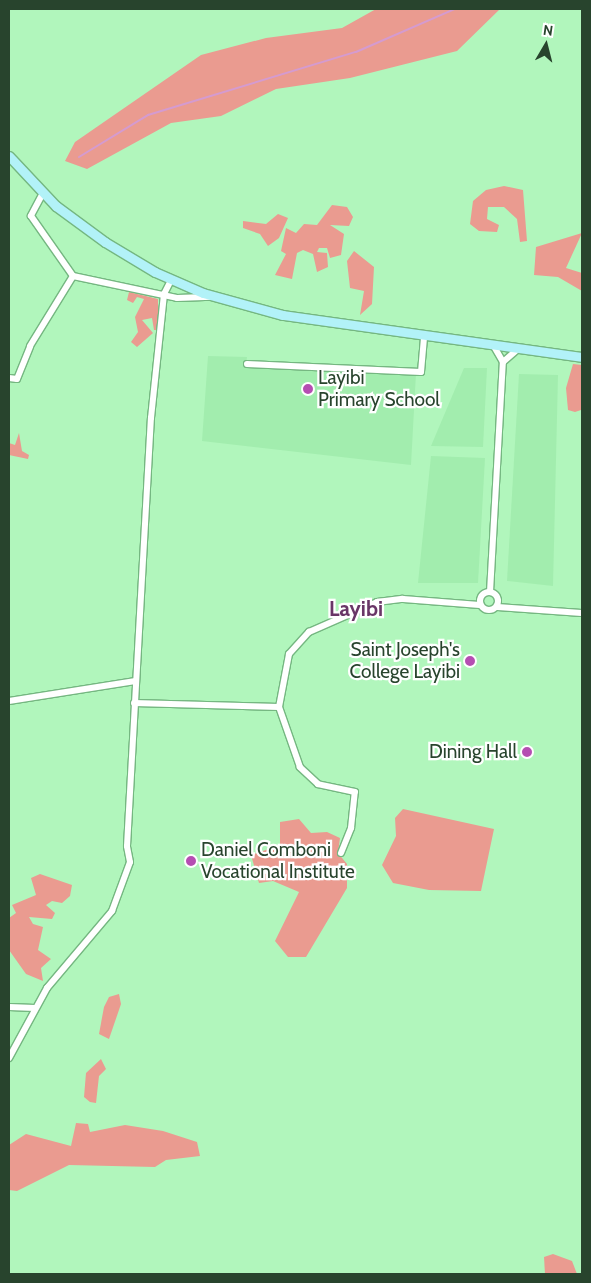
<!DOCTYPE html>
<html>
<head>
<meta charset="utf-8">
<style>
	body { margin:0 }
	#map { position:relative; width:591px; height:1283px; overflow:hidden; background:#b1f6bc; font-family:Cabin,sans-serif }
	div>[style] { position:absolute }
	.built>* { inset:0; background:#a2edae }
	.green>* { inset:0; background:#ea9b90 }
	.stream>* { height:2px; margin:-1px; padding:0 1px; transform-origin:1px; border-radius:1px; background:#d49bd0 }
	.roads { filter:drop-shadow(1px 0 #75b781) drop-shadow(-1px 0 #75b781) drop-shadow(0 1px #75b781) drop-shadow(0 -1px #75b781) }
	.street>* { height:6px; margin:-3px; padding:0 3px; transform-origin:3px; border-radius:3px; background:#fff }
	.street>.ring { margin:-3px; padding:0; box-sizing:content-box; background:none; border:6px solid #fff; border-radius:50% }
	.secondary>* { height:9px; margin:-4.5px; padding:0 4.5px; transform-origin:4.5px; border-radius:4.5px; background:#b2f2f8 }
	.dots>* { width:14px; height:14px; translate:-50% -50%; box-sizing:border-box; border:2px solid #fff; border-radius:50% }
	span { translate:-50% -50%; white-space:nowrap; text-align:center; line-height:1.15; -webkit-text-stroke:4.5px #fff; paint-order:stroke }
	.poi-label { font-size:19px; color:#28442d }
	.left { translate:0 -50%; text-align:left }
	.right { translate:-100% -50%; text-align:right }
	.quarter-label { font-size:21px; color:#693667; font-weight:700 }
	.frame { position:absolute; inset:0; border:10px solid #28442d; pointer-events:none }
	.north { position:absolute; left:521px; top:20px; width:50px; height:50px; -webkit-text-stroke:4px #fff; paint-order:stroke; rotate:8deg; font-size:14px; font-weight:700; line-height:20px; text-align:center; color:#28442d }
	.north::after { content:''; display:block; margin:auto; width:18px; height:22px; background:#28442d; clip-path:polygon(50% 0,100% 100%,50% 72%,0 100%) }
</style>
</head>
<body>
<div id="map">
	<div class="built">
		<i style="clip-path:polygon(208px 356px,247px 357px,246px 365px,416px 373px,411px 465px,202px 441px)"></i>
		<i style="clip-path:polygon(464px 368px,487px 368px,483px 447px,431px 446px)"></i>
		<i style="clip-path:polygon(519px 374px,558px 375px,553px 586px,507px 581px)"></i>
		<i style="clip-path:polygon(431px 456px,485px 458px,478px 583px,418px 583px)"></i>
	</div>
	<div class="green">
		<i style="clip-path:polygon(376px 9px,500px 9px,457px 51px,350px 78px,276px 89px,221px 116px,171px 123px,87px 169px,65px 161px,75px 142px,201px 55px,266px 38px,342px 28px)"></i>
		<i style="clip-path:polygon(504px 186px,523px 190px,527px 241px,520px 242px,517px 219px,504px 207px,488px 207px,487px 219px,499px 225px,497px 232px,479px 231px,470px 224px,473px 201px,486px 190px)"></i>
		<i style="clip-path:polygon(332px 205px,347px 207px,353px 217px,349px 226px,330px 225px,344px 234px,341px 255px,330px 258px,327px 248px,319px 248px,317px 252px,327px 253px,328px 267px,317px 272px,313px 254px,303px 250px,297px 253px,292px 279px,275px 275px,286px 254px,281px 251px,286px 228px,296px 233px,304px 224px,317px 225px)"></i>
		<i style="clip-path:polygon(278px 214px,288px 218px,279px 238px,268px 246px,260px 234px,243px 228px,243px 221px,266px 224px)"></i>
		<i style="clip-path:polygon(582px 233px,566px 268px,582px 273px,582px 291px,558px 277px,534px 275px,536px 247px)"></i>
		<i style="clip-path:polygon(354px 251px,374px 267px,372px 304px,360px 315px,364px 291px,350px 288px,347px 261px)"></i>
		<i style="clip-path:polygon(129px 292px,158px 299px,158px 330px,154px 330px,152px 318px,142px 320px,153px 333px,137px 347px,131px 342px,138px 332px,135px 317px,144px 299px,137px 297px,133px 303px,127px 300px)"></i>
		<i style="clip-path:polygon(573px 364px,582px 365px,581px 410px,575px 412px,568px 410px,566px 388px)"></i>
		<i style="clip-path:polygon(19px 433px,22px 451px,29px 455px,28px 459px,9px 455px,9px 443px,15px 445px)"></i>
		<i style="clip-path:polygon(403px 809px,494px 829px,481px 891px,429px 890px,393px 883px,382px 865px,396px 836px,395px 818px)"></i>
		<i style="clip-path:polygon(299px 819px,311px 833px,327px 832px,340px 838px,338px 853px,347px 864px,347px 888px,306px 957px,288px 957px,275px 941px,299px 892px,273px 881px,259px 883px,251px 855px,280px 845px,280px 822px)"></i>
		<i style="clip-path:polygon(40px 874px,72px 885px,70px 896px,62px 903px,52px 901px,46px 905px,55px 913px,52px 919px,29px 917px,33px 924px,43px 927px,38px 950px,51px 959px,41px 968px,43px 981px,26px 974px,9px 950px,9px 918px,16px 913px,12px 905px,36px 895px,31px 878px)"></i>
		<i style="clip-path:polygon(119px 994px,121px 1004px,109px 1039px,99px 1034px,104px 1007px,109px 997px)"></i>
		<i style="clip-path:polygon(101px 1059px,106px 1069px,99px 1076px,96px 1103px,90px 1102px,84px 1097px,86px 1073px)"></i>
		<i style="clip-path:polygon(76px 1123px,88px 1124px,90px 1132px,125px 1125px,163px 1131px,197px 1142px,200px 1156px,166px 1160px,155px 1167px,69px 1165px,17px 1191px,9px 1190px,9px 1145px,26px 1134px,71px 1146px)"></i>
		<i style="clip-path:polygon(553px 1254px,572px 1261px,577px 1274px,545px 1274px,544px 1257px)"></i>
	</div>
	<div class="stream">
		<i style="left:79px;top:157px;width:81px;rotate:-31.3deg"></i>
		<i style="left:148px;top:115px;width:217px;rotate:-16.9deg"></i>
		<i style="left:356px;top:52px;width:108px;rotate:-23.5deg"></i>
	</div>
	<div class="roads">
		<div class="street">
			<i style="left:43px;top:193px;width:26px;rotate:118deg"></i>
			<i style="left:31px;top:216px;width:73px;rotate:55deg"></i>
			<i style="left:73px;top:276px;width:106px;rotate:11.9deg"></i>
			<i style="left:177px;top:298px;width:35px;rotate:-2deg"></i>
			<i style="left:503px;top:362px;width:21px;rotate:-41deg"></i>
			<i style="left:247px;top:364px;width:174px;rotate:2.6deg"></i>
			<i style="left:421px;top:372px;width:37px;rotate:-85deg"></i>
			<i style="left:9px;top:378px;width:8px;rotate:7deg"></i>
			<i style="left:17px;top:379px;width:35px;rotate:-68deg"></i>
			<i style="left:30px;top:346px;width:82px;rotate:-58.4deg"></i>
			<i class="ring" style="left:480px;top:592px;width:12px;height:12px"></i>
			<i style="left:490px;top:592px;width:230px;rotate:-86.8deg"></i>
			<i style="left:503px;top:362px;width:20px;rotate:-120deg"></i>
			<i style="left:497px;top:607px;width:85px;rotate:4deg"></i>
			<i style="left:9px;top:701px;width:128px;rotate:-9deg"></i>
			<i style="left:134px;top:703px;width:145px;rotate:1.6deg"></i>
			<i style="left:341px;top:853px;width:27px;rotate:-68deg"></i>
			<i style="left:351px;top:828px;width:36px;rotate:-84deg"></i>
			<i style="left:355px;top:792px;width:38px;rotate:-168deg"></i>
			<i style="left:318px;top:784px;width:25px;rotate:-137deg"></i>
			<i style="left:300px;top:767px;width:64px;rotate:-109.3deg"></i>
			<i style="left:279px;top:707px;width:54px;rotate:-79.3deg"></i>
			<i style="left:289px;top:654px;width:30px;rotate:-48deg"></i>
			<i style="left:309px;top:632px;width:74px;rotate:-23.8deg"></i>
			<i style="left:377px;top:602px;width:26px;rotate:-7deg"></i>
			<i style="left:403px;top:599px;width:77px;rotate:4.5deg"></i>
			<i style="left:9px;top:1007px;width:26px;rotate:2deg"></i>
			<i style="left:9px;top:1058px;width:80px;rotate:-61.5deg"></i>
			<i style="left:47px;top:988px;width:101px;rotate:-49.8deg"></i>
			<i style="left:112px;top:911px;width:52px;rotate:-69.8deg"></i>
			<i style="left:130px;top:862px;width:16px;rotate:-101deg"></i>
			<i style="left:127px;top:846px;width:429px;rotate:-86.8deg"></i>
			<i style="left:151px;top:418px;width:125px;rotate:-84deg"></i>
			<i style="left:164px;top:294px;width:16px;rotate:-63deg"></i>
		</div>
		<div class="secondary">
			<i style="left:9px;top:156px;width:69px;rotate:46.8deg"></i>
			<i style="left:56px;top:206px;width:61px;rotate:36.3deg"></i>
			<i style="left:105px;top:242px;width:58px;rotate:31deg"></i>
			<i style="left:155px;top:272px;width:52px;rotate:23.6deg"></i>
			<i style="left:203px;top:293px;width:83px;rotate:15.4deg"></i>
			<i style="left:283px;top:315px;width:302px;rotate:8deg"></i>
		</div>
	</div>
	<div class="dots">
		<i style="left:308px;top:389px;background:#b54eb2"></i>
		<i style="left:470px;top:661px;background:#b54eb2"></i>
		<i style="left:527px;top:752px;background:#b54eb2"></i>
		<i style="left:191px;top:861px;background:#b54eb2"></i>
	</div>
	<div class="poi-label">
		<span class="left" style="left:318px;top:389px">Layibi<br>Primary School</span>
		<span class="right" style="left:460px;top:661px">Saint Joseph's<br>College Layibi</span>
		<span class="right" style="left:517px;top:752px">Dining Hall</span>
		<span class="left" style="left:201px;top:861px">Daniel Comboni<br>Vocational Institute</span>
	</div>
	<div class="quarter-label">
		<span style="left:356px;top:609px">Layibi</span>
	</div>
	<div class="frame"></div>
	<div class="north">N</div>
</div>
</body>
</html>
